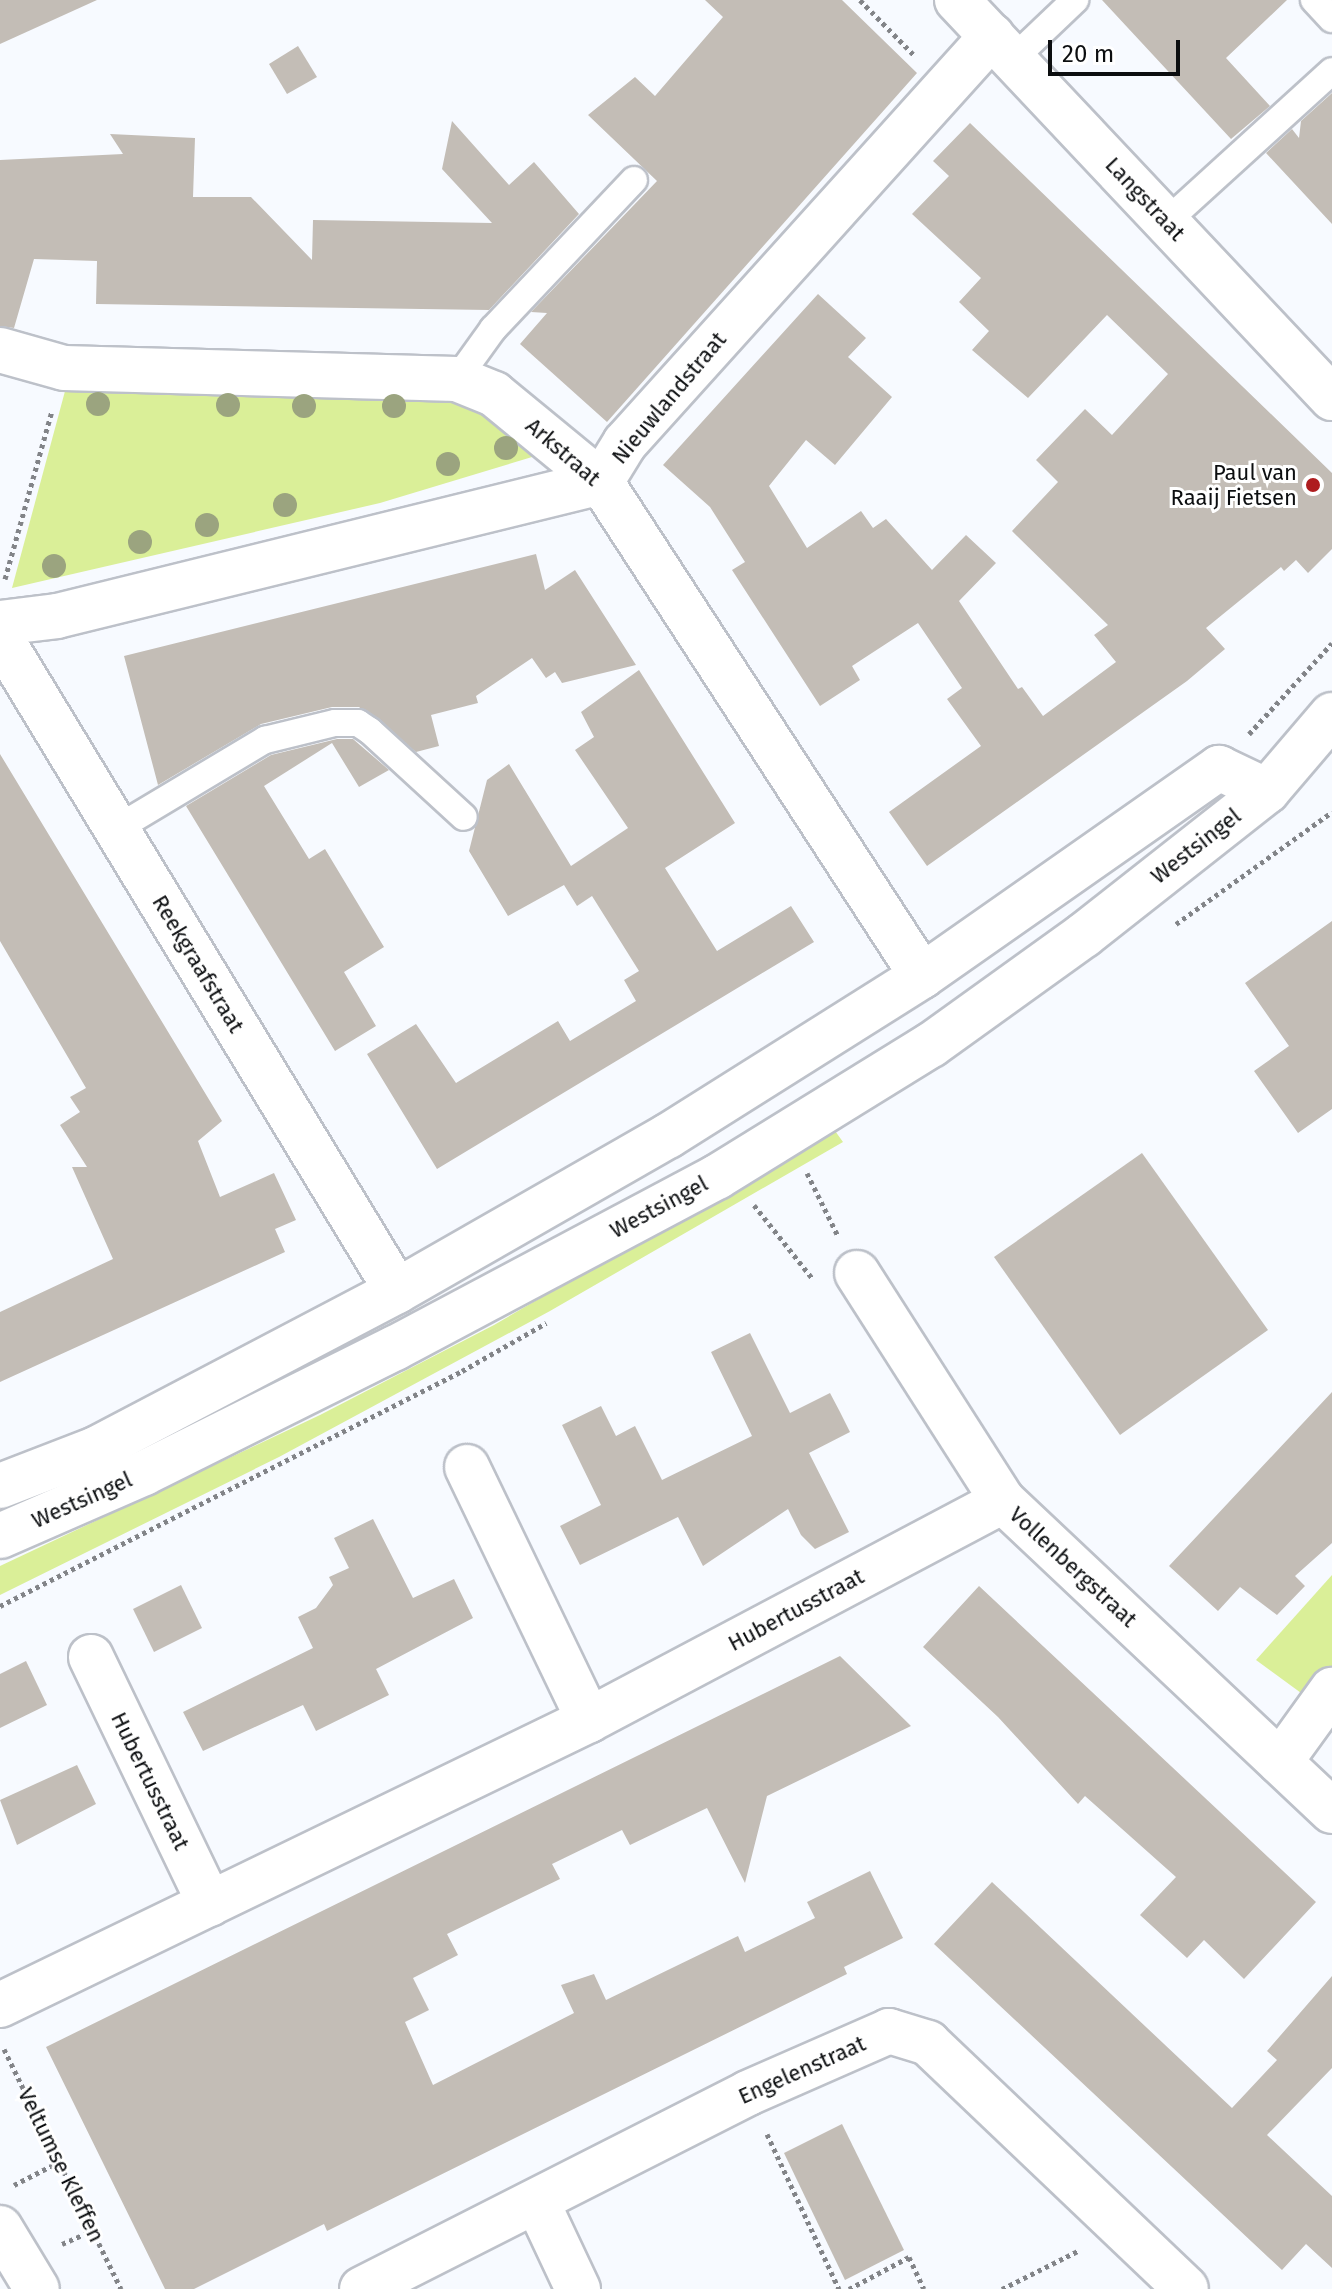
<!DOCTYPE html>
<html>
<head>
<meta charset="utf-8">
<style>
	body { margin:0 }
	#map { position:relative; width:1332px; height:2289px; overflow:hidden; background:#f7faff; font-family:"Fira Sans",sans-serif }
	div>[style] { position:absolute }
	.green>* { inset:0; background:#daef98 }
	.building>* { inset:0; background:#c3bdb6 }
	.path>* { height:5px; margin-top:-2.5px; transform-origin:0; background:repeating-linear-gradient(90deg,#828488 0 4px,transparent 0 8px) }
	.roads { filter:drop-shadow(2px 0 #bdc1c9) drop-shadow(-2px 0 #bdc1c9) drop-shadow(0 2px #bdc1c9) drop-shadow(0 -2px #bdc1c9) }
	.service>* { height:26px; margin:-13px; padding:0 13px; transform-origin:13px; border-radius:13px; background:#fff }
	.minor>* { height:44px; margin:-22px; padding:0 22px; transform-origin:22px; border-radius:22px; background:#fff }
	.tertiary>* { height:44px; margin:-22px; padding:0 22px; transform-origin:22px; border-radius:22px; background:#fff }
	.secondary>* { height:44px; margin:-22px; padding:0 22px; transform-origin:22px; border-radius:22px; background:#fff }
	.trees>* { width:24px; height:24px; margin:-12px; border-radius:50%; background:#9ba47f }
	.dots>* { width:22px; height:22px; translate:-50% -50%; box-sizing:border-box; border:4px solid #fff; border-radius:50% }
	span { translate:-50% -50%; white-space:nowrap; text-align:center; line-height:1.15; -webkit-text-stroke:6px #fff; paint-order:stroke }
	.street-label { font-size:22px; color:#0c0e10 }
	.poi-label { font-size:22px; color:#0c0e10 }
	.right { translate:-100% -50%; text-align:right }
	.scale { position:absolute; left:1048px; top:40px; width:132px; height:36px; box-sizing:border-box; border:4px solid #0c0e10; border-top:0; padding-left:10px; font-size:24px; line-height:28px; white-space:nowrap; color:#0c0e10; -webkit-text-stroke:6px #fff; paint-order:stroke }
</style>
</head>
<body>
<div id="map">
	<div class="green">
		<i style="clip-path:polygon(68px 380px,470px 399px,542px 454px,380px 503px,12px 588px)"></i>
		<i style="clip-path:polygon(833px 1128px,843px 1142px,550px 1311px,279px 1457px,0 1595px,0 1566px,320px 1415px,494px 1325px)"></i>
		<i style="clip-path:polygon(1332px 1575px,1332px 1671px,1312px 1701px,1256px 1660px)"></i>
	</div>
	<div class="building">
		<i style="clip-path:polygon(0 0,97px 0,0 44px)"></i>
		<i style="clip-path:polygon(705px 0,842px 0,917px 73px,607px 422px,520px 344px,547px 313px,531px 312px,657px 181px,588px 115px,635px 77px,655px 96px,723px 17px)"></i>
		<i style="clip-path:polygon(1102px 0,1287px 0,1226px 58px,1270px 106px,1231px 139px)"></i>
		<i style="clip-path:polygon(298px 46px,317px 77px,287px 94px,269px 64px)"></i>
		<i style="clip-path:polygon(1332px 93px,1332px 224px,1266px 153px,1292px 129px,1299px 138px,1301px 121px)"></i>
		<i style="clip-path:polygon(452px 121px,509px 185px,534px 162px,579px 214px,489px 310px,96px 304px,97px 261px,34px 259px,14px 328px,0 326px,0 160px,123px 154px,110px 134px,195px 138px,193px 197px,251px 197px,312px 260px,313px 220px,492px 223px,442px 169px)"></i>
		<i style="clip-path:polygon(970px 123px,1332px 473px,1332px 549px,1308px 573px,1296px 560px,1284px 571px,1281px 567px,1206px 628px,1225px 649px,1187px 681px,927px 866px,889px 812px,981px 746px,947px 699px,962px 688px,918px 623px,852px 666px,860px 680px,820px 706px,732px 570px,745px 562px,710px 507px,663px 465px,818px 294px,866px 338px,848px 357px,892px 397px,835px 465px,806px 440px,769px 486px,807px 548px,861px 511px,873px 528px,886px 519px,932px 570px,966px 535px,996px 563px,959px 601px,1018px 689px,1022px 687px,1043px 716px,1116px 662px,1094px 635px,1108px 625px,1012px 531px,1058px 482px,1036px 460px,1085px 409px,1112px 435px,1168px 374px,1107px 315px,1028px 398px,972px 350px,989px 331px,959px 302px,981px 278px,912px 214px,949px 176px,933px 161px)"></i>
		<i style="clip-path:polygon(536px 554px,545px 590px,575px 570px,636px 665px,562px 683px,555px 672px,546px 678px,532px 658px,476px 696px,478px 703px,431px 715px,439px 746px,416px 752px,359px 707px,332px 707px,261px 724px,158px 785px,124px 656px)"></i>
		<i style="clip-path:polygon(639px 670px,735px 823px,665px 868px,717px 951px,791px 906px,814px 942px,437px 1169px,367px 1054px,416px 1024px,456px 1083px,558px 1021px,570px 1041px,636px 1001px,624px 980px,639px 971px,592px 896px,577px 906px,564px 885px,508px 916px,469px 851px,487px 780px,509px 764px,571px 866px,628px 828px,575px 750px,594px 737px,581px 712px)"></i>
		<i style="clip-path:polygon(337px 739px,353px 739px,389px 770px,359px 787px,332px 743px,264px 786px,309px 859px,325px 849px,384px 947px,344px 972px,376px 1026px,335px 1051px,186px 806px,271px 755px)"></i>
		<i style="clip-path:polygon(0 754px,222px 1121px,198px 1141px,220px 1197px,274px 1173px,296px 1220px,275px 1229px,285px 1252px,0 1382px,0 1312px,113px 1259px,72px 1167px,87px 1167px,60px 1125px,80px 1112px,70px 1097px,86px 1088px,0 941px)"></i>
		<i style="clip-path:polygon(1332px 921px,1332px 1109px,1298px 1133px,1254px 1071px,1289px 1046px,1245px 983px)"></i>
		<i style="clip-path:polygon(1142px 1153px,1268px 1330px,1120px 1435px,994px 1257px)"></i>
		<i style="clip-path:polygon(750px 1333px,790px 1413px,830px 1393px,840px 1412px,850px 1432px,809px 1453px,849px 1532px,815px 1549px,801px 1535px,788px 1509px,703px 1566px,678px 1517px,580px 1565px,560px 1526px,601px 1505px,562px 1425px,601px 1406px,616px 1436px,635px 1426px,662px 1480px,752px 1436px,711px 1352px)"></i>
		<i style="clip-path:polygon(1332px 1392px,1332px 1543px,1295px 1576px,1305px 1586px,1277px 1615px,1240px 1587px,1218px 1611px,1169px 1566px)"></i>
		<i style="clip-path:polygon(373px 1519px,413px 1598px,454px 1579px,473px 1618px,376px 1669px,389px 1695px,316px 1731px,303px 1705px,203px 1751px,183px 1712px,313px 1648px,298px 1617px,316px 1608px,333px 1585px,329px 1577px,349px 1568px,334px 1538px)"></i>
		<i style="clip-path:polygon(181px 1585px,202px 1628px,154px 1652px,133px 1609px)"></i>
		<i style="clip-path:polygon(979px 1586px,1316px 1902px,1244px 1979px,1204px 1940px,1187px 1958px,1140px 1915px,1176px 1877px,1085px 1796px,1078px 1804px,998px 1717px,923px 1647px)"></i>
		<i style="clip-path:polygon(840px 1656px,911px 1726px,767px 1796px,745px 1883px,707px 1808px,630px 1845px,622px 1830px,552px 1864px,560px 1879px,447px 1934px,458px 1955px,413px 1978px,429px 2010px,405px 2022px,433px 2085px,574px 2013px,561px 1985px,594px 1974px,606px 2000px,738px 1936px,745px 1952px,815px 1918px,807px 1902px,870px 1871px,903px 1938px,844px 1967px,847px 1974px,327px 2231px,324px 2224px,194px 2289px,165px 2289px,46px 2047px)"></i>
		<i style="clip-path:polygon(26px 1661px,47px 1705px,0 1728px,0 1674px)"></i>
		<i style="clip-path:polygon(77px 1765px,96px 1804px,17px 1845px,0 1800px)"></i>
		<i style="clip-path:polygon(992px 1882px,1232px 2108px,1277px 2060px,1267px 2051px,1332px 1976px,1332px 2068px,1267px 2135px,1332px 2196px,1332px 2268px,1306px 2244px,1282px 2270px,934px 1944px)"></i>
		<i style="clip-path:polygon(842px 2124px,904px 2250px,845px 2280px,784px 2153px)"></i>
	</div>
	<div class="path">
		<i style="left:860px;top:0;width:77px;rotate:45.5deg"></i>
		<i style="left:5px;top:579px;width:174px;rotate:-74.4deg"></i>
		<i style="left:1249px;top:734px;width:123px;rotate:-47.6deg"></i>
		<i style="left:1176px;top:924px;width:192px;rotate:-35.7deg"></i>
		<i style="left:807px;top:1173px;width:70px;rotate:63.8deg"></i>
		<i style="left:754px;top:1205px;width:93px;rotate:51.5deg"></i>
		<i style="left:0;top:1606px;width:518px;rotate:-26.96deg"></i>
		<i style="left:462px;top:1371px;width:97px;rotate:-29.7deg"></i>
		<i style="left:4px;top:2049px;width:267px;rotate:64deg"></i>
		<i style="left:767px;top:2134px;width:171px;rotate:65.1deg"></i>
		<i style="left:14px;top:2185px;width:51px;rotate:-27.1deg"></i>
		<i style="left:62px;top:2244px;width:34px;rotate:-24deg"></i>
		<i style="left:849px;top:2289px;width:68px;rotate:-28.1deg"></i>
		<i style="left:909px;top:2257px;width:35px;rotate:65deg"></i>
		<i style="left:1002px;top:2289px;width:87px;rotate:-26.6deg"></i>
	</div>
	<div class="roads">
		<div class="service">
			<i style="left:1314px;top:0;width:26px;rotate:47deg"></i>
			<i style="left:1013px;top:59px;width:86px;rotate:-43.6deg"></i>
			<i style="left:1166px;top:222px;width:224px;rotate:-42.3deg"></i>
			<i style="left:457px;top:379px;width:62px;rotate:-54.2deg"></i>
			<i style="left:493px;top:329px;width:205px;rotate:-46.6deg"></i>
			<i style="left:116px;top:829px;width:174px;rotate:-30.9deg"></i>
			<i style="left:265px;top:740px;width:72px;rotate:-13.7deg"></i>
			<i style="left:335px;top:723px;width:23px"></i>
			<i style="left:358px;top:723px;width:14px;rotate:34deg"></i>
			<i style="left:370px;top:731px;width:127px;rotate:42.5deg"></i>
		</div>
		<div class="minor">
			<i style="left:0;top:350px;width:66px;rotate:15.7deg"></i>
			<i style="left:64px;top:368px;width:393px;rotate:1.6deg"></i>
			<i style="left:457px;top:379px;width:40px;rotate:22deg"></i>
			<i style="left:494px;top:394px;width:139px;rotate:39.4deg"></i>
			<i style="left:601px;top:482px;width:589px;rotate:56.98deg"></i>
			<i style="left:0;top:623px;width:57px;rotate:-7deg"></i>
			<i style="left:57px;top:616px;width:560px;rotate:-13.84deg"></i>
			<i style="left:601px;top:482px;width:46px;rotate:-58.4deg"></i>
			<i style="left:625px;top:443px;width:548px;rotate:-47.96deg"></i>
			<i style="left:0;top:637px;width:765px;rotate:58.74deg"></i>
			<i style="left:857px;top:1273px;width:271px;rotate:57.4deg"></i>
			<i style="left:1003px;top:1501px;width:452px;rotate:43.3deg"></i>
			<i style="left:467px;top:1467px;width:281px;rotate:64.3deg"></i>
			<i style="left:0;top:1486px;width:103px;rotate:-21.1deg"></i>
			<i style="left:96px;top:1449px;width:340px;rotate:-27.7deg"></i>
			<i style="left:397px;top:1291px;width:312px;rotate:-29.8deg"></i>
			<i style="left:668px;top:1136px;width:300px;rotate:-32.2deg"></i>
			<i style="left:922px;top:976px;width:363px;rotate:-35deg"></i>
			<i style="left:1219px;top:768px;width:53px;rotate:25.6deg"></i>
			<i style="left:91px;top:1657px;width:274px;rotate:64.3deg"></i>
			<i style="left:1280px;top:1762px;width:89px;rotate:-54.2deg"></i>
			<i style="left:0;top:2005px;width:654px;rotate:-25.82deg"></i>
			<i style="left:589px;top:1720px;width:468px;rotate:-27.9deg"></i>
			<i style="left:538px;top:2204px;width:94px;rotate:64.8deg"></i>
			<i style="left:0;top:2228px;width:71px;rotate:58.8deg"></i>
			<i style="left:362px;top:2289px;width:433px;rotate:-26.9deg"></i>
			<i style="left:748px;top:2093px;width:154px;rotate:-23.7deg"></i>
			<i style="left:889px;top:2031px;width:41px;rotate:17.1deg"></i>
			<i style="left:928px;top:2043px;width:356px;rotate:43.6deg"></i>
		</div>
		<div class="tertiary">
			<i style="left:957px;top:0;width:547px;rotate:46.7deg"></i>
		</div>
		<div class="secondary">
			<i style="left:0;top:1536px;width:157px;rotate:-23.6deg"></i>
			<i style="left:144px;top:1473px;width:280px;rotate:-26.5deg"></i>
			<i style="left:395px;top:1348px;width:365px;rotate:-28deg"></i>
			<i style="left:717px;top:1177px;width:251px;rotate:-31.7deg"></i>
			<i style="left:931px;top:1045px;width:188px;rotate:-35.7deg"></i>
			<i style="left:1084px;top:935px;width:233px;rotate:-38.2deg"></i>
			<i style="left:1267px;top:791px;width:100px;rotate:-49.5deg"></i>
		</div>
	</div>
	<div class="trees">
		<i style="left:98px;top:404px"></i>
		<i style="left:228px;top:405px"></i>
		<i style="left:304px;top:406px"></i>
		<i style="left:394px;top:406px"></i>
		<i style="left:506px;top:448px"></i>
		<i style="left:448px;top:464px"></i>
		<i style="left:285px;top:505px"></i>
		<i style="left:207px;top:525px"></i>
		<i style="left:140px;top:542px"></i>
		<i style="left:54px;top:566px"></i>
	</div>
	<div class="dots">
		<i style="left:1313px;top:485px;background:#ae1c1e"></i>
	</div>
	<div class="street-label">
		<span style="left:1145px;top:199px;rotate:47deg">Langstraat</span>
		<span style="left:669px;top:398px;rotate:-50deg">Nieuwlandstraat</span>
		<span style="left:563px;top:452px;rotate:41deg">Arkstraat</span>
		<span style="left:1196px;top:846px;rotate:-38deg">Westsingel</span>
		<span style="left:198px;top:964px;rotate:59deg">Reekgraafstraat</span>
		<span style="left:659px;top:1207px;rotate:-28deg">Westsingel</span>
		<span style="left:82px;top:1500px;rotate:-24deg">Westsingel</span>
		<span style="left:1073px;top:1567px;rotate:43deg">Vollenbergstraat</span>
		<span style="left:796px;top:1610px;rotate:-28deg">Hubertusstraat</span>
		<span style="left:150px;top:1781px;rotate:64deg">Hubertusstraat</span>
		<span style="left:802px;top:2070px;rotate:-24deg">Engelenstraat</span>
		<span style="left:61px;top:2165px;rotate:64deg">Veltumse Kleffen</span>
	</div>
	<div class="poi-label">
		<span class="right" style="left:1297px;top:485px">Paul van<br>Raaij Fietsen</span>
	</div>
	<div class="scale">20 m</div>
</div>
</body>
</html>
